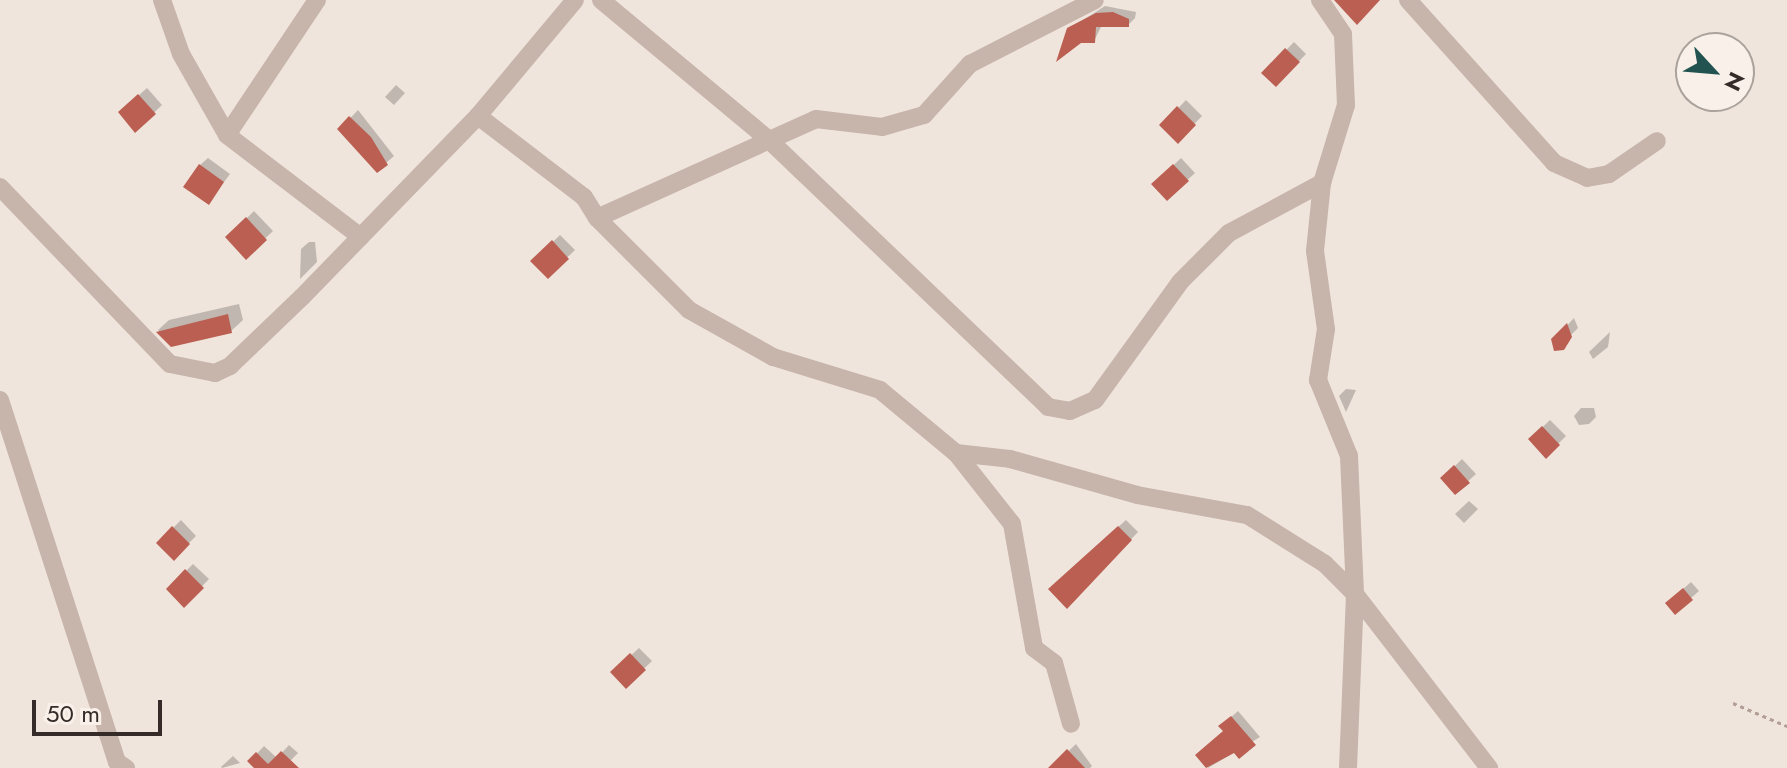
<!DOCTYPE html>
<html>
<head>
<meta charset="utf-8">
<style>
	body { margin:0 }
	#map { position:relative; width:1787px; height:768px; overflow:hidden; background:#f0e5dd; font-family:Jost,sans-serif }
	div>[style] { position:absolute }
	.shadow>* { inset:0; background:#0003 }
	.building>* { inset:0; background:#ba5f51 }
	.path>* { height:3px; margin-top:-1.5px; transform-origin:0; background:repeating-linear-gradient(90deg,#b29e95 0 4px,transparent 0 8px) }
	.minor>* { height:18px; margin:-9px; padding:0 9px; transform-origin:9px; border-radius:9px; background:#c7b4aa }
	span { translate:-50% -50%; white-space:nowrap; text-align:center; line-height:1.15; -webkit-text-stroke:7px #f8f0e9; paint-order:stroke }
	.north { position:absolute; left:1675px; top:32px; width:80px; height:80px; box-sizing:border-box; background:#f8f0e9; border:2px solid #aaa29c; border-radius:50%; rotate:116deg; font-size:22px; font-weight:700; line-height:32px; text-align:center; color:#352c29 }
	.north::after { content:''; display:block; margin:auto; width:28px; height:36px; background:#235351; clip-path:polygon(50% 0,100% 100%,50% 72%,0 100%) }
	.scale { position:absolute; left:32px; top:700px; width:130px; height:36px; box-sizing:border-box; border:4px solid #352c29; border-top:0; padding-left:10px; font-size:24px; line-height:28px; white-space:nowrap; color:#352c29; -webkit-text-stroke:6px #f8f0e9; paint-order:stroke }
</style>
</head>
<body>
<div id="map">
	<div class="shadow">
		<i style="clip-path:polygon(1105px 6px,1136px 12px,1135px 18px,1128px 25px,1102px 25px,1094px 41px,1069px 29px)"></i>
		<i style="clip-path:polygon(1294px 42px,1306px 54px,1276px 85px,1264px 73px)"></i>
		<i style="clip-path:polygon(396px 85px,405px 93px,394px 105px,385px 97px)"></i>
		<i style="clip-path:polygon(147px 88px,162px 105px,136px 130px,128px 105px)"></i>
		<i style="clip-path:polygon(1186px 100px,1202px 116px,1178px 141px,1162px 125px)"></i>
		<i style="clip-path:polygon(358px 110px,394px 156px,386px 163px,340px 129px)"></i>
		<i style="clip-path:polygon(208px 158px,230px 174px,209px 202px,200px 165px)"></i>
		<i style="clip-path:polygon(1181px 158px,1195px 173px,1167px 199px,1154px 184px)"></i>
		<i style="clip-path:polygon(254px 211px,273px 231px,246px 257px,228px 237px)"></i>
		<i style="clip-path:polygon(560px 235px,575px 250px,548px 276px,533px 261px)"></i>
		<i style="clip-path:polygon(309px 242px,315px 242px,317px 262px,300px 279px,301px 249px)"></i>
		<i style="clip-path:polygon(239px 304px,243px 320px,231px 331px,171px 345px,158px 330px,169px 320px)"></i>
		<i style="clip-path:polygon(1574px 318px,1578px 328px,1557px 349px,1552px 342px)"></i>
		<i style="clip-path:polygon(1610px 332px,1608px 347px,1593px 359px,1589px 352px)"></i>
		<i style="clip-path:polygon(1346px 389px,1356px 390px,1346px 412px,1339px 396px)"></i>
		<i style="clip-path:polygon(1581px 408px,1594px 408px,1596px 417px,1589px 424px,1579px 425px,1574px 416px)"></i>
		<i style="clip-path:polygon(1550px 420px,1566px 436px,1546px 456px,1530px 439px)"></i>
		<i style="clip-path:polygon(1462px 459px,1476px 474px,1456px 492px,1443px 478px)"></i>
		<i style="clip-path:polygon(1469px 501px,1478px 509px,1464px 523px,1455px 514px)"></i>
		<i style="clip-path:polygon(181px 520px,196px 536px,174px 558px,158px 543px)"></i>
		<i style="clip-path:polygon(1126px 520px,1138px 532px,1067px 606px,1058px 581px)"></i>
		<i style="clip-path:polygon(193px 564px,209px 579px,184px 605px,168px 589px)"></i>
		<i style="clip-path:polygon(1691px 582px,1699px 591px,1691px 598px,1675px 596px)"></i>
		<i style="clip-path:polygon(639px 648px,652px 661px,626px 686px,613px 672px)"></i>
		<i style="clip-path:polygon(1238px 711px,1260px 737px,1208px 768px,1197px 755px,1225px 731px,1221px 726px)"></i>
		<i style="clip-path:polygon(1076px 744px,1092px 766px,1090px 768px,1063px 768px,1057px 762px)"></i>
		<i style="clip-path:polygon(289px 745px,298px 753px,283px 768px,257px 768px,250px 761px,264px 746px,277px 758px)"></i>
		<i style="clip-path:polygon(233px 756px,240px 763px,222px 768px,221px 767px)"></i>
	</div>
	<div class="building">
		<i style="clip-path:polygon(1334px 0,1380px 0,1357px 25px)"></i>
		<i style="clip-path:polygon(1113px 12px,1129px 19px,1129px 27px,1096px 27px,1095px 43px,1081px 43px,1056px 62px,1067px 28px,1096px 13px)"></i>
		<i style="clip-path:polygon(1285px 48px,1300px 62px,1276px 87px,1261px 73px)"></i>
		<i style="clip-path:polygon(138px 94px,156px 114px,135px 133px,118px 112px)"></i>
		<i style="clip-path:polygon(1177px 106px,1196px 125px,1178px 144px,1159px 125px)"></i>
		<i style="clip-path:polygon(349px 116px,371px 137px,388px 165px,377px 173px,337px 129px)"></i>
		<i style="clip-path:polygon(199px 164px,224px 182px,209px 205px,183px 187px)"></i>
		<i style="clip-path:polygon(1173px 164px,1189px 181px,1167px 201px,1151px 184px)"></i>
		<i style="clip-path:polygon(246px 217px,267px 240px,246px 260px,225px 237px)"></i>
		<i style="clip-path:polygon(552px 240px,569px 259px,548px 279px,530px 261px)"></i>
		<i style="clip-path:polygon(228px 314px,232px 333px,171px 347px,156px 332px)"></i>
		<i style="clip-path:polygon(1567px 323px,1572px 337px,1564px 350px,1554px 351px,1551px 339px)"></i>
		<i style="clip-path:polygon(1542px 426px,1560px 445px,1546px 459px,1528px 439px)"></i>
		<i style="clip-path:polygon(1454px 465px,1470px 483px,1455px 495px,1440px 478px)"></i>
		<i style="clip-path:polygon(172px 526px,190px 544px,174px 561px,156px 543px)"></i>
		<i style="clip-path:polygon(1118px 526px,1132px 540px,1067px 609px,1048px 589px)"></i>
		<i style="clip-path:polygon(185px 569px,204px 588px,184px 608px,166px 589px)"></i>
		<i style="clip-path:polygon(1683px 588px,1693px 600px,1675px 615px,1665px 603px)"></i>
		<i style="clip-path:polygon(630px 653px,646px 670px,626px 689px,610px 672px)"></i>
		<i style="clip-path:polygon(1231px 716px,1256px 745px,1239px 759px,1234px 753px,1206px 768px,1195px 755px,1223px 731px,1218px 726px)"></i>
		<i style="clip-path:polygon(1067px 749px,1085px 768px,1048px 768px)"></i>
		<i style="clip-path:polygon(281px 751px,299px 768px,254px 768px,247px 761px,256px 752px,268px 764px)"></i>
	</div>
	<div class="path">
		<i style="left:1733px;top:703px;width:59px;rotate:23.1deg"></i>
	</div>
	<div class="minor">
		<i style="left:162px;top:0;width:57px;rotate:70.6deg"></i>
		<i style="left:181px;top:54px;width:93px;rotate:60.4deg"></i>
		<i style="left:317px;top:0;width:162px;rotate:123.7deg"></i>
		<i style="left:227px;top:135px;width:168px;rotate:37.3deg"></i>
		<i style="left:601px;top:0;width:219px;rotate:39.8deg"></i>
		<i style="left:769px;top:140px;width:386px;rotate:43.7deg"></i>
		<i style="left:1048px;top:407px;width:22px;rotate:10deg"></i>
		<i style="left:1070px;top:411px;width:27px;rotate:-24deg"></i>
		<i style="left:1095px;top:400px;width:145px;rotate:-54.2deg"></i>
		<i style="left:1180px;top:282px;width:69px;rotate:-45deg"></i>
		<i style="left:1229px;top:233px;width:106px;rotate:-28.3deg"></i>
		<i style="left:1320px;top:0;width:41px;rotate:55.9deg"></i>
		<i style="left:1343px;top:34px;width:71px;rotate:87.6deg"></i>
		<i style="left:1346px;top:105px;width:82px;rotate:107.1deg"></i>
		<i style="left:1322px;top:183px;width:68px;rotate:95.9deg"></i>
		<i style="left:1315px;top:251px;width:79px;rotate:82deg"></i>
		<i style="left:1326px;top:329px;width:52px;rotate:98.9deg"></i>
		<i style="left:1318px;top:380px;width:82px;rotate:67.8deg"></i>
		<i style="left:1349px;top:456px;width:138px;rotate:87.5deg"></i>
		<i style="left:1355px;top:594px;width:174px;rotate:92.3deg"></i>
		<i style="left:1408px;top:0;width:219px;rotate:48.1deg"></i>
		<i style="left:1554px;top:163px;width:36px;rotate:24deg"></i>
		<i style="left:1587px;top:178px;width:22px;rotate:-10deg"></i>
		<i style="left:1609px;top:174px;width:58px;rotate:-34.5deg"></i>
		<i style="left:478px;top:116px;width:133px;rotate:37.4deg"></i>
		<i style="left:584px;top:197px;width:25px;rotate:58deg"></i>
		<i style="left:597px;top:218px;width:130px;rotate:45deg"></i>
		<i style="left:689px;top:310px;width:96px;rotate:29.2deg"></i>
		<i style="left:773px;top:357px;width:112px;rotate:17.1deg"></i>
		<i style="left:880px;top:390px;width:99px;rotate:39.7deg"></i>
		<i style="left:956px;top:453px;width:54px;rotate:6.3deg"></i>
		<i style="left:1010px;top:459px;width:132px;rotate:15.8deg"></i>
		<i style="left:1137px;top:495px;width:112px;rotate:10.3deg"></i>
		<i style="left:1247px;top:515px;width:92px;rotate:32.1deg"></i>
		<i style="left:1325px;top:564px;width:42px;rotate:45deg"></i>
		<i style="left:1355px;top:594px;width:220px;rotate:52.4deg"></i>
		<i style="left:0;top:187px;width:245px;rotate:46.2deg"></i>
		<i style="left:170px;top:364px;width:46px;rotate:11.3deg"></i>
		<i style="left:215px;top:373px;width:17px;rotate:-25deg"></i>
		<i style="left:230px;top:366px;width:100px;rotate:-43.8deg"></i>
		<i style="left:302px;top:297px;width:252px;rotate:-45.8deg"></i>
		<i style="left:478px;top:116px;width:151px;rotate:-50.1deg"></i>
		<i style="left:597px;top:218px;width:240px;rotate:-24.3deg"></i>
		<i style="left:816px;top:119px;width:66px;rotate:6.9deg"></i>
		<i style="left:882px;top:127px;width:44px;rotate:-15.9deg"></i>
		<i style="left:924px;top:115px;width:69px;rotate:-48deg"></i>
		<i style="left:970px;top:64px;width:140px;rotate:-27.1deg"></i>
		<i style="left:0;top:400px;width:380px;rotate:72.1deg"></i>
		<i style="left:117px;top:762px;width:11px;rotate:34deg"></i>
		<i style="left:956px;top:453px;width:90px;rotate:51.7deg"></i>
		<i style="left:1012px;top:524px;width:126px;rotate:79.9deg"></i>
		<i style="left:1034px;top:648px;width:25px;rotate:37deg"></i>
		<i style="left:1054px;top:663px;width:63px;rotate:74.4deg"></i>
	</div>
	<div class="north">N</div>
	<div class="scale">50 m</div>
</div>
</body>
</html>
